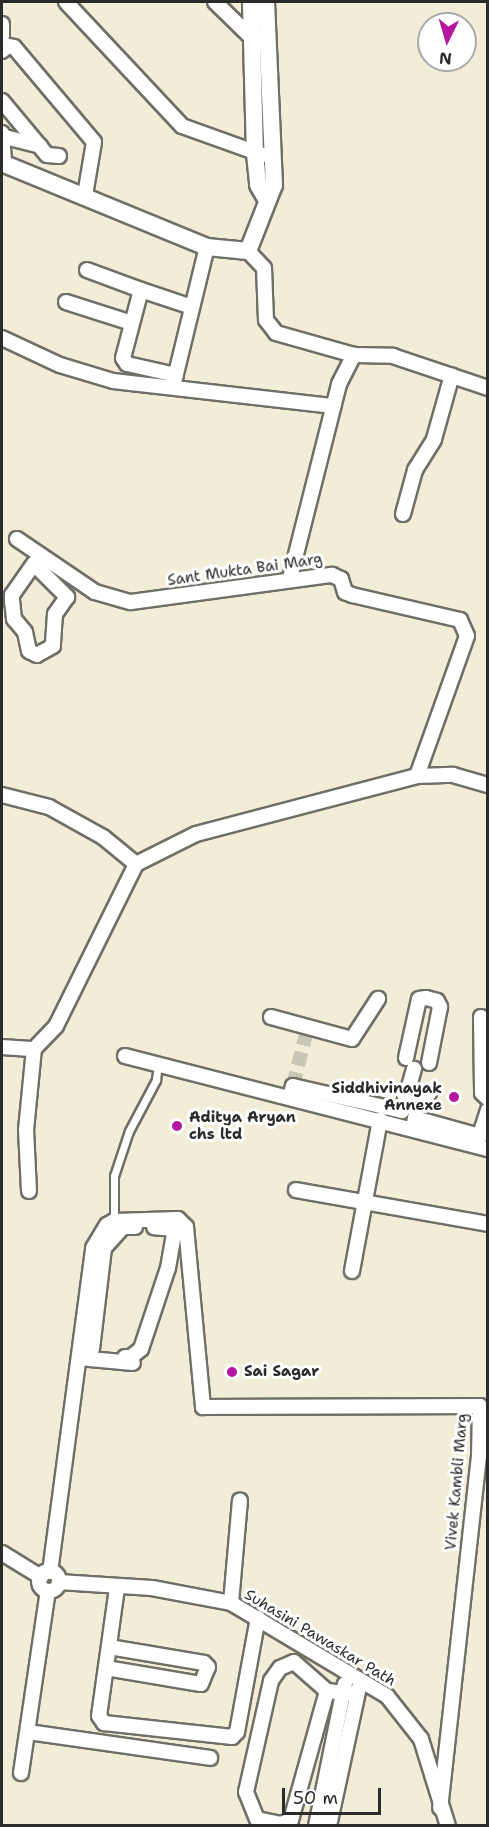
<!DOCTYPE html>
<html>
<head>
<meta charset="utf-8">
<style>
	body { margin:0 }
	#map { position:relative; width:489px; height:1827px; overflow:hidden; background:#f1edd7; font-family:"Shantell Sans",sans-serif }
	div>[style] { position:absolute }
	.minor-tunnel>* { height:14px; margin-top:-7px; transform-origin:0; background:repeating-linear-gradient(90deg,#c9c6b5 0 14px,transparent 0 21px) }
	.roads { filter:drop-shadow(2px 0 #706f67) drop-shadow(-2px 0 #706f67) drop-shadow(0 2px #706f67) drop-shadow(0 -2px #706f67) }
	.service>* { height:7px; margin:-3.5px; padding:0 3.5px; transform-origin:3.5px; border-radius:3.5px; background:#fff }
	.minor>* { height:14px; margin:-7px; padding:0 7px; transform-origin:7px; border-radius:7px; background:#fff }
	.minor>.ring { margin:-7px; padding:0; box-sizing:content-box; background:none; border:14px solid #fff; border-radius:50% }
	.tertiary>* { height:16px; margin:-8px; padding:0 8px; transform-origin:8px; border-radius:8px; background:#fff }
	.dots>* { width:16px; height:16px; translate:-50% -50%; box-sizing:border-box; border:3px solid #fff; border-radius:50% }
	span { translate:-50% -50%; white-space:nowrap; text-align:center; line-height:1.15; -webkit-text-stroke:6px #fff; paint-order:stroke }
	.street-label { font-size:15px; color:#2b2b2b }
	.poi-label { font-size:15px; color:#2b2b2b; font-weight:700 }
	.right { translate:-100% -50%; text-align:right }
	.left { translate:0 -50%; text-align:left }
	.frame { position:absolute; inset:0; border:3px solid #2b2b2b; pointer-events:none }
	.north { position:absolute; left:417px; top:12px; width:60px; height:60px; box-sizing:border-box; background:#fff; border:2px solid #aaa; border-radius:50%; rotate:185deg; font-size:16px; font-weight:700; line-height:24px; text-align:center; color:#2b2b2b }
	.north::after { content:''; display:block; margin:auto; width:21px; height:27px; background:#b5179e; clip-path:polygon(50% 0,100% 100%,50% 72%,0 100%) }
	.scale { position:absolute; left:282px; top:1788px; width:99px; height:27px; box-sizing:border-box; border:3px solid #2b2b2b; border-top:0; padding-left:8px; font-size:18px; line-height:21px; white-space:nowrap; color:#2b2b2b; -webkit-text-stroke:4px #fff; paint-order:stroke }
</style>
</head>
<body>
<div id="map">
	<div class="minor-tunnel">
		<i style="left:293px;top:1086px;width:54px;rotate:-76deg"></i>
	</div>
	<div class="roads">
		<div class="service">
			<i style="left:114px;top:1221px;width:45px;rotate:-90deg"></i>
			<i style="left:114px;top:1176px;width:47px;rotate:-71.6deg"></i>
			<i style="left:129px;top:1131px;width:58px;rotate:-62.1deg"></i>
			<i style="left:156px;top:1080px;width:16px;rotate:-83deg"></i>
		</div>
		<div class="minor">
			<i style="left:66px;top:2px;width:170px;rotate:46.9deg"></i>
			<i style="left:182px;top:126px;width:86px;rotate:19.7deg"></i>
			<i style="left:215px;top:2px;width:57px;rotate:44.3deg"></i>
			<i style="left:2px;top:24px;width:12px;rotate:90deg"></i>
			<i style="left:2px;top:51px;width:8px;rotate:-40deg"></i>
			<i style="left:8px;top:46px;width:6px;rotate:9deg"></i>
			<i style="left:14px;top:47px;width:124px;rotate:49.9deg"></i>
			<i style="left:94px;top:142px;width:54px;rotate:99.6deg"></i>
			<i style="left:2px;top:101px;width:70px;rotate:50.2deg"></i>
			<i style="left:47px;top:155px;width:12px;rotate:5deg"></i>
			<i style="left:2px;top:133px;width:30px;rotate:86deg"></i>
			<i style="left:5px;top:137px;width:36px;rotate:14deg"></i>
			<i style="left:248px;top:251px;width:23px;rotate:47deg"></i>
			<i style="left:264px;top:268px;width:52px;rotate:87.8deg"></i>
			<i style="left:266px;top:320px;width:16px;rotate:52deg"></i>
			<i style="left:276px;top:333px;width:81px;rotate:15.8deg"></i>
			<i style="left:87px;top:270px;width:58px;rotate:20.3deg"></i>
			<i style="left:66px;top:302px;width:69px;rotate:17.7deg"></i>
			<i style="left:2px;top:338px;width:64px;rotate:25deg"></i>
			<i style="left:60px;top:365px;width:55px;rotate:16.8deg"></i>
			<i style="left:113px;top:381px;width:222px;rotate:6.5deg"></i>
			<i style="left:176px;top:375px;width:50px;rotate:-167.3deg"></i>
			<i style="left:127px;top:364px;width:7px;rotate:-124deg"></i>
			<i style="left:123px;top:358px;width:70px;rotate:-75.2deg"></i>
			<i style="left:141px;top:290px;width:54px;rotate:18.4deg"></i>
			<i style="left:174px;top:382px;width:139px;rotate:-76.3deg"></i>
			<i style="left:403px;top:514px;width:46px;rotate:-74.7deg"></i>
			<i style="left:415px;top:470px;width:36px;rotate:-58deg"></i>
			<i style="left:434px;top:439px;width:66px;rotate:-74.3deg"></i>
			<i style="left:17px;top:539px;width:94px;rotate:34.2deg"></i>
			<i style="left:95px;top:592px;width:37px;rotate:16deg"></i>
			<i style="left:131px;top:602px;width:203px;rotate:-7.7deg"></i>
			<i style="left:332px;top:575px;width:10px;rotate:24deg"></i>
			<i style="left:341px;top:579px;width:14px;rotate:73deg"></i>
			<i style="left:345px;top:592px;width:8px;rotate:23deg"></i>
			<i style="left:352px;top:595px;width:111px;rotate:13deg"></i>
			<i style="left:460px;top:620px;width:17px;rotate:66deg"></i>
			<i style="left:467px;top:636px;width:149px;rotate:109.7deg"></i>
			<i style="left:34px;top:564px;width:47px;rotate:45deg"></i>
			<i style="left:67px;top:597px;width:21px;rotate:125deg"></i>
			<i style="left:55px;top:614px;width:32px;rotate:94deg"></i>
			<i style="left:53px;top:646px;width:18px;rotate:151deg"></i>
			<i style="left:37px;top:655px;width:9px;rotate:-153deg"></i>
			<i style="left:29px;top:651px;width:19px;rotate:-102deg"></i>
			<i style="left:25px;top:632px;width:17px;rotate:-130deg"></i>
			<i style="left:14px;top:619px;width:18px;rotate:-96deg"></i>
			<i style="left:12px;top:601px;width:6px;rotate:-90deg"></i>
			<i style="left:12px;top:595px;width:38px;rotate:-55deg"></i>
			<i style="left:34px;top:564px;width:11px;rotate:-49deg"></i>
			<i style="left:290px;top:578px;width:200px;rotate:-75.8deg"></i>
			<i style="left:339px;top:384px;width:33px;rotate:-63deg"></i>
			<i style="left:354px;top:355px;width:39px;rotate:1deg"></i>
			<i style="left:393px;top:356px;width:100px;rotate:18.6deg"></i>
			<i style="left:2px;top:795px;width:49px;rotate:14.3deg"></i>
			<i style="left:49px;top:807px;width:62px;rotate:29.1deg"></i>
			<i style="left:103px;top:837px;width:43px;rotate:39.3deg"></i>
			<i style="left:271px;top:1017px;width:84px;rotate:15.2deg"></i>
			<i style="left:352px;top:1039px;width:48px;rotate:-57deg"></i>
			<i style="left:481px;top:1017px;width:76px;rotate:89.2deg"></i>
			<i style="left:482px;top:1093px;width:8px;rotate:45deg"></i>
			<i style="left:2px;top:1047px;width:32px;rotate:4deg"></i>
			<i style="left:34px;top:1049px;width:32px;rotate:-46deg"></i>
			<i style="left:56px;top:1026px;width:181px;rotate:-63.7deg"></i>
			<i style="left:136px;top:864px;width:67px;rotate:-26.6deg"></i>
			<i style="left:196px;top:834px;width:228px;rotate:-14.7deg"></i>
			<i style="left:417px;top:776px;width:36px;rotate:-2deg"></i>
			<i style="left:453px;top:775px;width:36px;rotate:16deg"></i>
			<i style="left:125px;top:1056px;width:375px;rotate:14.4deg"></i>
			<i style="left:406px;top:1058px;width:60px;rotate:-77.6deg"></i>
			<i style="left:419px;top:999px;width:7px;rotate:-8deg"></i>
			<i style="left:426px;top:998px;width:11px;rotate:15deg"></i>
			<i style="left:437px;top:1001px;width:7px;rotate:63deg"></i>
			<i style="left:440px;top:1007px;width:57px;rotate:101.1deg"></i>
			<i style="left:290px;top:1097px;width:11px;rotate:-75deg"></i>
			<i style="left:293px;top:1086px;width:112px;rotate:12.9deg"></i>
			<i style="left:402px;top:1111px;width:44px;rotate:-74.1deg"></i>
			<i style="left:415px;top:1118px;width:67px;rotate:15.5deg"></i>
			<i style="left:413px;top:1127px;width:32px;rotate:-77deg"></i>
			<i style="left:420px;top:1096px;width:9px;rotate:-13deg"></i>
			<i style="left:477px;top:1144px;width:36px;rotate:-72deg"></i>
			<i style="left:296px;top:1190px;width:195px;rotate:10deg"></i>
			<i style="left:29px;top:1191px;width:61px;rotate:-92.8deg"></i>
			<i style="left:26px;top:1130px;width:81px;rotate:-84.4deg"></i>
			<i style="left:352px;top:1271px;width:154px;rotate:-79.5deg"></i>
			<i style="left:92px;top:1349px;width:102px;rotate:-83.2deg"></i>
			<i style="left:104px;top:1248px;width:28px;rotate:-48deg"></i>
			<i style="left:123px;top:1227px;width:12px"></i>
			<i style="left:125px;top:1357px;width:6px"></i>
			<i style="left:131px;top:1357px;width:13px;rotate:-39deg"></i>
			<i style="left:141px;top:1349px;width:85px;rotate:-71.6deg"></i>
			<i style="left:168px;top:1268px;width:40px;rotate:-80deg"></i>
			<i style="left:175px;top:1229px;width:21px;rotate:-175deg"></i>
			<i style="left:79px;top:1358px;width:54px;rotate:5.3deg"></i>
			<i style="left:2px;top:1553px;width:46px;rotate:31.6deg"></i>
			<i class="ring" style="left:39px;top:1571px;width:6px;height:6px"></i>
			<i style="left:50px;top:1572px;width:327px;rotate:-82.4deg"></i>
			<i style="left:93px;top:1248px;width:27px;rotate:-59deg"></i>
			<i style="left:107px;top:1225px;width:8px;rotate:-30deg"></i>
			<i style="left:114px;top:1221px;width:64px;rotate:-1.8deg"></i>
			<i style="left:178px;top:1219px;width:11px;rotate:45deg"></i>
			<i style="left:186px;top:1227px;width:181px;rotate:84.6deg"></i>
			<i style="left:203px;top:1407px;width:277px;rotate:-0.2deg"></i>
			<i style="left:480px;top:1406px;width:50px;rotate:91.1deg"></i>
			<i style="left:479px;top:1456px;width:354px;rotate:96.3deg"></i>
			<i style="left:59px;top:1582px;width:93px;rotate:3.7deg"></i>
			<i style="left:152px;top:1588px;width:80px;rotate:10.8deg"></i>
			<i style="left:231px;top:1603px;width:182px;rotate:30.8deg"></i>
			<i style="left:387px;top:1696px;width:55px;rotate:51.7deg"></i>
			<i style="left:421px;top:1739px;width:91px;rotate:72.8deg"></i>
			<i style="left:117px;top:1588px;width:129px;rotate:98deg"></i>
			<i style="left:99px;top:1716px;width:9px;rotate:54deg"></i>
			<i style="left:104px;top:1723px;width:129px;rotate:6.2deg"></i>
			<i style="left:232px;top:1737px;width:7px;rotate:-45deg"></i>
			<i style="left:237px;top:1732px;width:116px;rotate:-79.6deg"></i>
			<i style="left:231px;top:1603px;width:103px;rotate:-85deg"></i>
			<i style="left:106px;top:1668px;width:96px;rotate:9.6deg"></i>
			<i style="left:201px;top:1684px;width:18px;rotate:-68deg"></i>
			<i style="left:208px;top:1667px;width:6px;rotate:-135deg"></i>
			<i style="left:204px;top:1663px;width:96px;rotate:-170.4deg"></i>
			<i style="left:327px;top:1691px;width:44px;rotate:-138.7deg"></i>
			<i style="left:294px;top:1662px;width:15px;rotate:157deg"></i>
			<i style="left:280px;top:1668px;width:16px;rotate:125deg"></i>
			<i style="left:271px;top:1681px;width:114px;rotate:102.7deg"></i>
			<i style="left:246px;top:1792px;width:29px;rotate:68deg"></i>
			<i style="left:257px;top:1819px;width:25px;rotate:12deg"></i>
			<i style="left:281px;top:1824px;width:11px;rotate:-22deg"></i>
			<i style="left:291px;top:1820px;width:134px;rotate:-74.4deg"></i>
			<i style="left:327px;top:1691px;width:30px;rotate:6deg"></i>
			<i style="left:28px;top:1732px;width:184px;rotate:8.1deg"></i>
			<i style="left:21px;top:1773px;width:184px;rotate:-81.6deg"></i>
			<i style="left:316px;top:1826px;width:145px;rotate:-78.5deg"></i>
			<i style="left:329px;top:1826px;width:142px;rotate:-77.8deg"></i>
		</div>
		<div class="tertiary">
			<i style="left:251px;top:2px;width:152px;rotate:88.5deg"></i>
			<i style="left:255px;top:154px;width:31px;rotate:84deg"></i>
			<i style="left:258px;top:185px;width:16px;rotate:60deg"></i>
			<i style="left:2px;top:163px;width:222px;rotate:22.3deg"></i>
			<i style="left:207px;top:247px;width:41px;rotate:5.6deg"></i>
			<i style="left:248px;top:251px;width:71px;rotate:-68.5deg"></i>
			<i style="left:274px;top:185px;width:183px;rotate:-92.5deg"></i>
		</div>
	</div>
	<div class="dots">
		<i style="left:454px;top:1097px;background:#b5179e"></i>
		<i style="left:177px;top:1126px;background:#b5179e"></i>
		<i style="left:232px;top:1372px;background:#b5179e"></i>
	</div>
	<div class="street-label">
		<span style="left:245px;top:570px;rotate:-8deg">Sant Mukta Bai Marg</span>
		<span style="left:457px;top:1482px;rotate:-85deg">Vivek Kambli Marg</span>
		<span style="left:320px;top:1638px;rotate:31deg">Suhasini Pawaskar Path</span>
	</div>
	<div class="poi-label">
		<span class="right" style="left:442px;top:1097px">Siddhivinayak<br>Annexe</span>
		<span class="left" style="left:189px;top:1126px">Aditya Aryan<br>chs ltd</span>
		<span class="left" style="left:244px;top:1372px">Sai Sagar</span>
	</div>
	<div class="frame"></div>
	<div class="north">N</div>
	<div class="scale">50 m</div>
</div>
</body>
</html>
